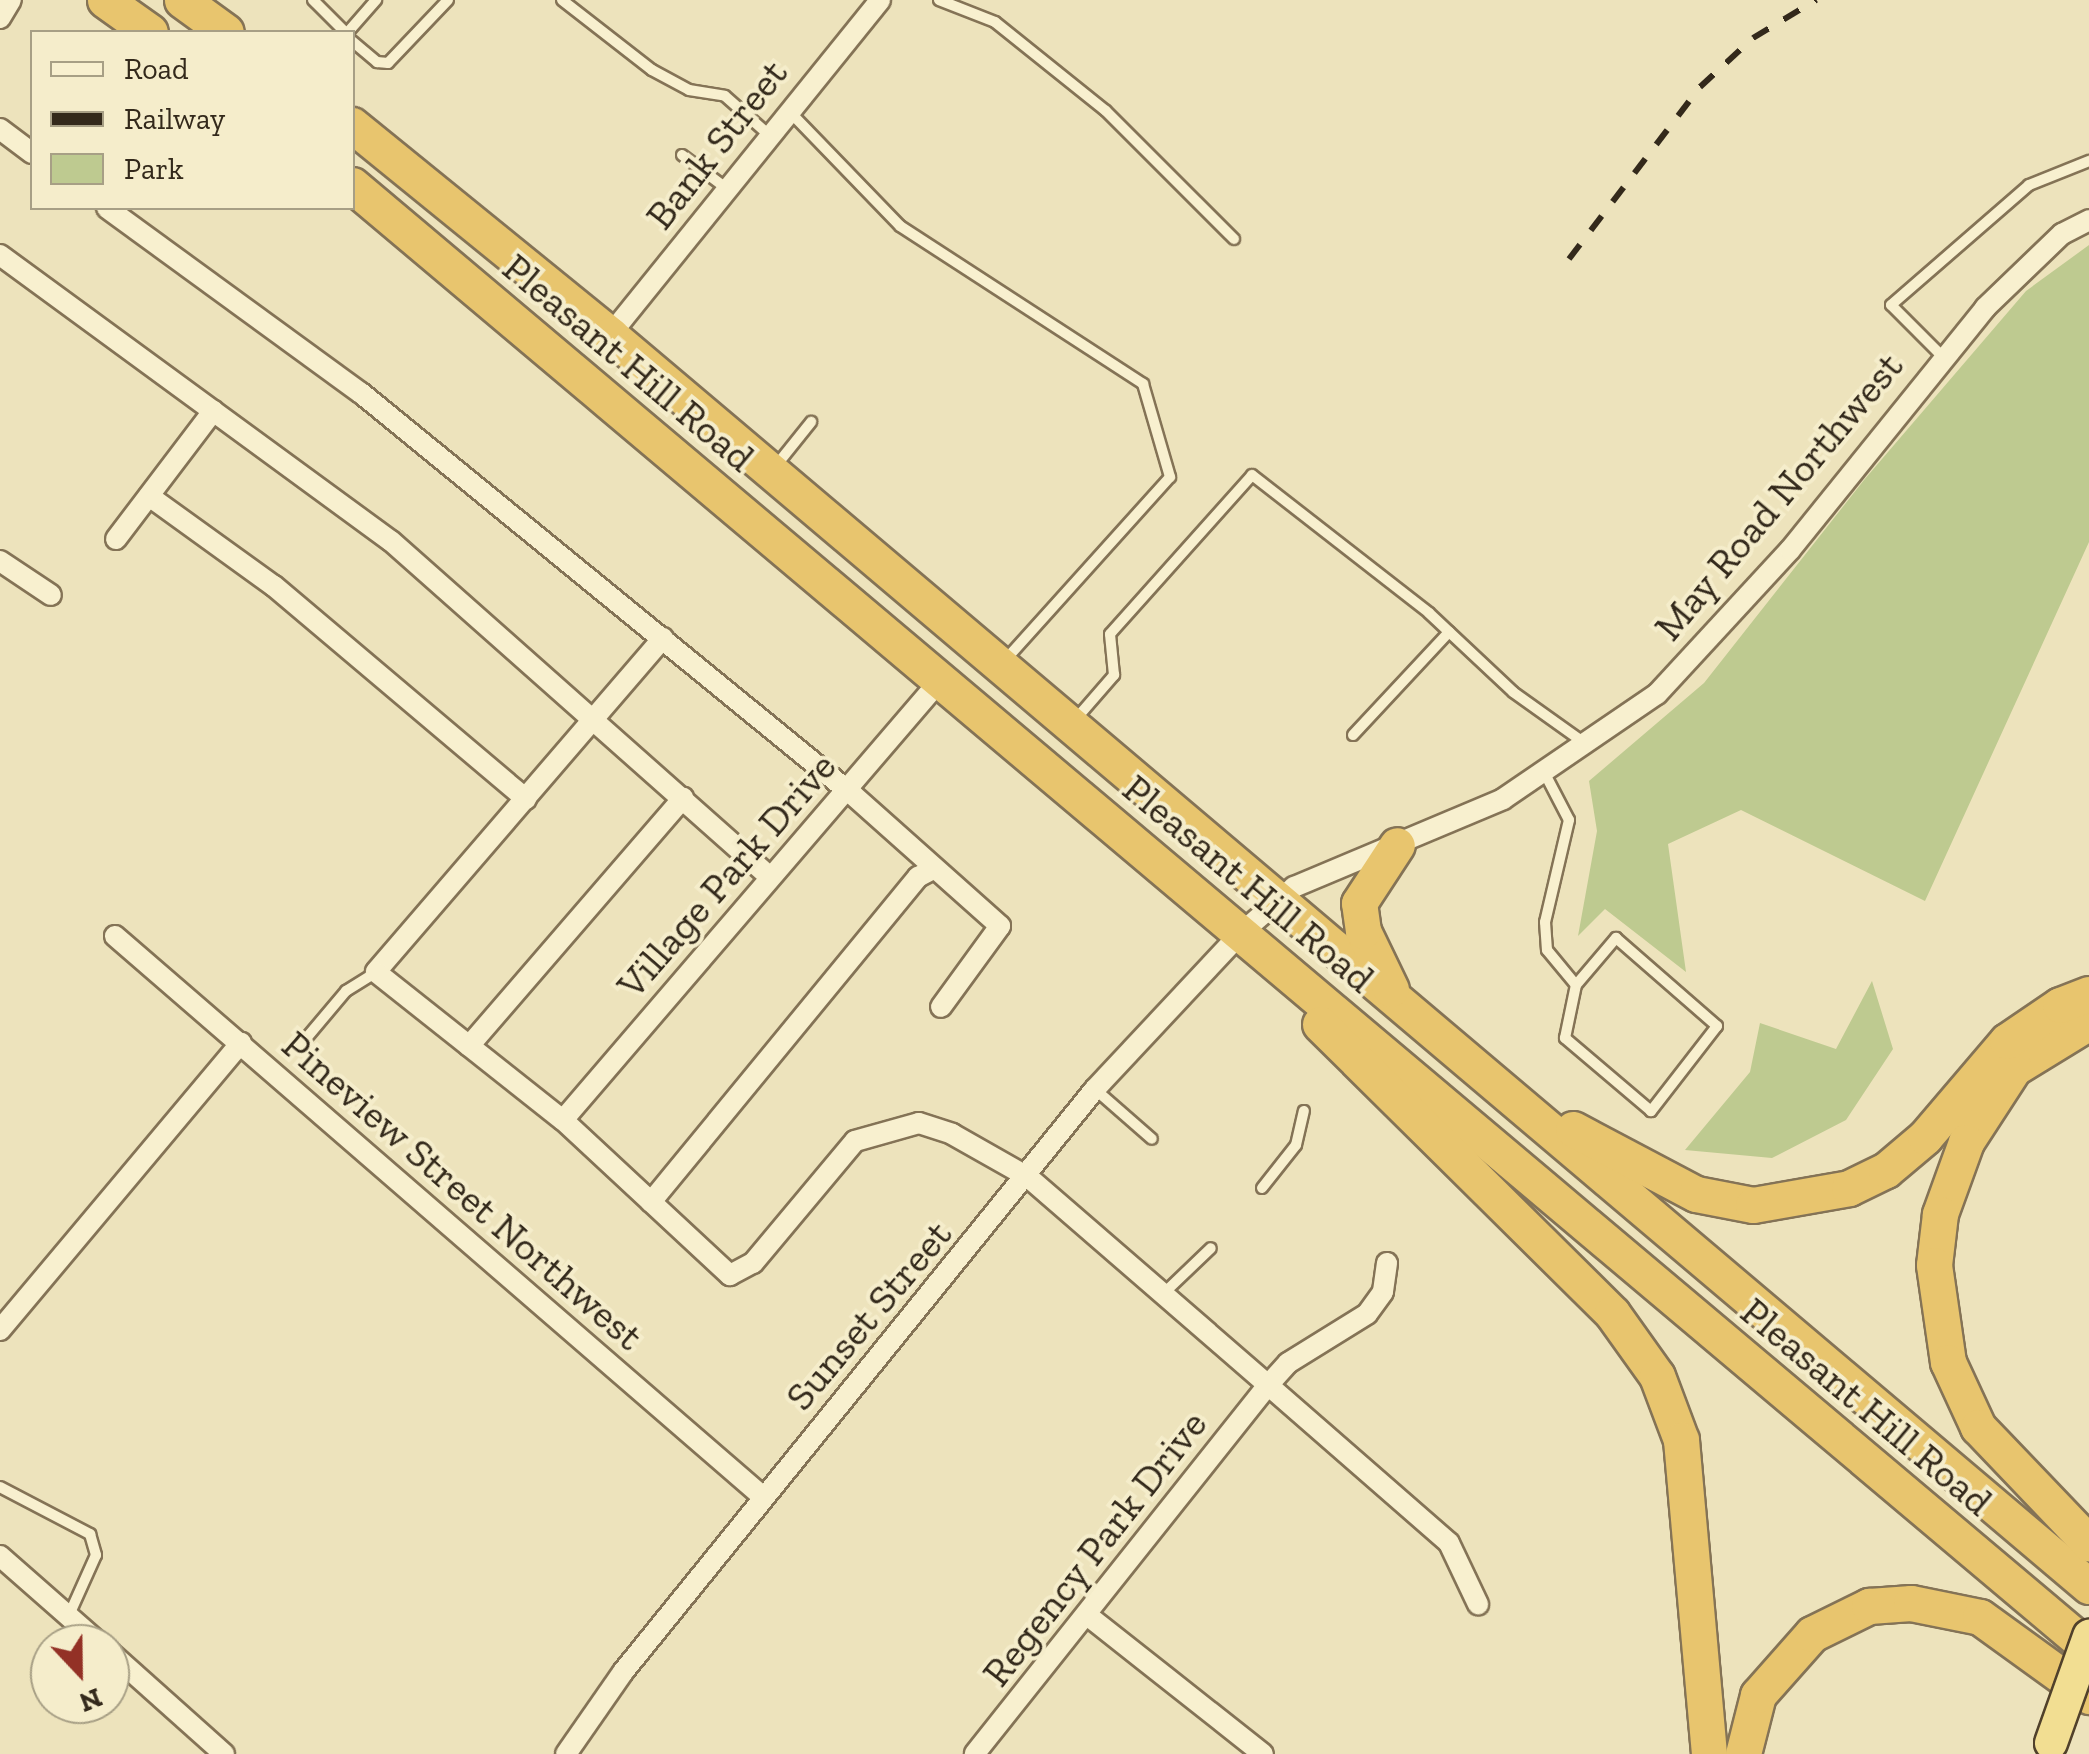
<!DOCTYPE html>
<html>
<head>
<meta charset="utf-8">
<style>
	body { margin:0 }
	#map { position:relative; width:2089px; height:1754px; overflow:hidden; background:#ede3bc; font-family:"Zilla Slab",serif }
	div>[style] { position:absolute }
	.green>* { inset:0; background:#beca90 }
	.roads { filter:drop-shadow(2px 0 #847356) drop-shadow(-2px 0 #847356) drop-shadow(0 2px #847356) drop-shadow(0 -2px #847356) }
	.service>* { height:10px; margin:-5px; padding:0 5px; transform-origin:5px; border-radius:5px; background:#f8f0cf }
	.minor>* { height:20px; margin:-10px; padding:0 10px; transform-origin:10px; border-radius:10px; background:#f8f0cf }
	.trunk>* { height:35px; margin:-17.5px; padding:0 17.5px; transform-origin:17.5px; border-radius:17.5px; background:#e8c56e }
	.rail>* { height:6px; margin-top:-3px; transform-origin:0; background:repeating-linear-gradient(90deg,#33291b 0 18px,transparent 0 36px) }
	.bridges { filter:drop-shadow(2px 0 #51412b) drop-shadow(-2px 0 #51412b) drop-shadow(0 2px #51412b) drop-shadow(0 -2px #51412b) }
	.primary-bridge>* { height:32px; margin:-16px; padding:0 16px; transform-origin:16px; border-radius:16px; background:#f2de92 }
	span { translate:-50% -50%; white-space:nowrap; text-align:center; line-height:1.15; -webkit-text-stroke:8px #f5edcb; paint-order:stroke }
	.street-label { font-size:40px; color:#33291b }
	.legend { position:absolute; left:30px; top:30px; width:325px; height:180px; box-sizing:border-box; background:#f5edcb; border:2px solid #a79f85; margin:0; padding:12px 18px; list-style:none; font-size:30px; color:#33291b }
	.legend li { display:flex; align-items:center; gap:20px; height:50px }
	.legend b { width:50px; border:2px solid #a79f85 }
	.north { position:absolute; left:30px; top:1624px; width:100px; height:100px; box-sizing:border-box; background:#f5edcb; border:2px solid #a79f85; border-radius:50%; rotate:158deg; font-size:28px; font-weight:700; line-height:40px; text-align:center; color:#33291b }
	.north::after { content:''; display:block; margin:auto; width:35px; height:45px; background:#933126; clip-path:polygon(50% 0,100% 100%,50% 72%,0 100%) }
</style>
</head>
<body>
<div id="map">
	<div class="green">
		<i style="clip-path:polygon(2089px 245px,2089px 542px,1925px 901px,1741px 810px,1668px 844px,1686px 972px,1605px 909px,1578px 936px,1597px 831px,1589px 781px,1704px 683px,1864px 480px,2026px 291px)"></i>
		<i style="clip-path:polygon(1872px 981px,1893px 1049px,1846px 1120px,1772px 1158px,1685px 1150px,1750px 1072px,1760px 1023px,1836px 1049px)"></i>
	</div>
	<div class="roads">
		<div class="service">
			<i style="left:313px;top:0;width:45px;rotate:45deg"></i>
			<i style="left:562px;top:0;width:114px;rotate:37.9deg"></i>
			<i style="left:652px;top:70px;width:42px;rotate:28.4deg"></i>
			<i style="left:689px;top:90px;width:36px;rotate:9deg"></i>
			<i style="left:725px;top:96px;width:57px;rotate:41.5deg"></i>
			<i style="left:939px;top:0;width:60px;rotate:21.4deg"></i>
			<i style="left:995px;top:22px;width:142px;rotate:38.7deg"></i>
			<i style="left:1106px;top:111px;width:181px;rotate:45deg"></i>
			<i style="left:348px;top:32px;width:43px;rotate:-48.8deg"></i>
			<i style="left:352px;top:41px;width:33px;rotate:40deg"></i>
			<i style="left:377px;top:62px;width:11px;rotate:5deg"></i>
			<i style="left:388px;top:63px;width:87px;rotate:-46.4deg"></i>
			<i style="left:789px;top:111px;width:160px;rotate:46deg"></i>
			<i style="left:900px;top:226px;width:290px;rotate:33deg"></i>
			<i style="left:1143px;top:384px;width:97px;rotate:73.8deg"></i>
			<i style="left:1170px;top:477px;width:246px;rotate:132deg"></i>
			<i style="left:682px;top:155px;width:55px;rotate:36.9deg"></i>
			<i style="left:1942px;top:356px;width:72px;rotate:-135deg"></i>
			<i style="left:1891px;top:305px;width:183px;rotate:-41deg"></i>
			<i style="left:2029px;top:185px;width:65px;rotate:-21.8deg"></i>
			<i style="left:775px;top:467px;width:58px;rotate:-51.3deg"></i>
			<i style="left:1075px;top:720px;width:60px;rotate:-49.1deg"></i>
			<i style="left:1114px;top:675px;width:41px;rotate:-95.6deg"></i>
			<i style="left:1110px;top:634px;width:213px;rotate:-48.2deg"></i>
			<i style="left:1252px;top:475px;width:224px;rotate:37.9deg"></i>
			<i style="left:1429px;top:613px;width:115px;rotate:43.2deg"></i>
			<i style="left:1513px;top:692px;width:90px;rotate:35.5deg"></i>
			<i style="left:1353px;top:735px;width:141px;rotate:-47deg"></i>
			<i style="left:1544px;top:772px;width:54px;rotate:62.5deg"></i>
			<i style="left:1569px;top:820px;width:105px;rotate:103.2deg"></i>
			<i style="left:1545px;top:922px;width:28px;rotate:86deg"></i>
			<i style="left:1547px;top:950px;width:45px;rotate:50.4deg"></i>
			<i style="left:1616px;top:938px;width:134px;rotate:41.1deg"></i>
			<i style="left:1717px;top:1026px;width:108px;rotate:127.8deg"></i>
			<i style="left:1651px;top:1111px;width:113px;rotate:-139.7deg"></i>
			<i style="left:1565px;top:1038px;width:54px;rotate:-78.3deg"></i>
			<i style="left:1576px;top:985px;width:62px;rotate:-49.6deg"></i>
			<i style="left:298px;top:1048px;width:75px;rotate:-49.9deg"></i>
			<i style="left:346px;top:991px;width:36px;rotate:-32deg"></i>
			<i style="left:1096px;top:1090px;width:74px;rotate:41.2deg"></i>
			<i style="left:1262px;top:1188px;width:55px;rotate:-51.7deg"></i>
			<i style="left:1296px;top:1145px;width:35px;rotate:-77deg"></i>
			<i style="left:1163px;top:1294px;width:66px;rotate:-43.8deg"></i>
			<i style="left:0;top:1487px;width:102px;rotate:27.6deg"></i>
			<i style="left:90px;top:1534px;width:22px;rotate:74deg"></i>
			<i style="left:96px;top:1555px;width:66px;rotate:114.2deg"></i>
		</div>
		<div class="minor">
			<i style="left:0;top:18px;width:21px;rotate:-59deg"></i>
			<i style="left:0;top:129px;width:40px;rotate:37deg"></i>
			<i style="left:107px;top:208px;width:314px;rotate:36.1deg"></i>
			<i style="left:361px;top:393px;width:635px;rotate:39.25deg"></i>
			<i style="left:853px;top:795px;width:197px;rotate:41.7deg"></i>
			<i style="left:1000px;top:926px;width:100px;rotate:126.1deg"></i>
			<i style="left:0;top:255px;width:484px;rotate:36.2deg"></i>
			<i style="left:391px;top:541px;width:506px;rotate:41.56deg"></i>
			<i style="left:610px;top:335px;width:430px;rotate:-51.1deg"></i>
			<i style="left:149px;top:496px;width:154px;rotate:35.8deg"></i>
			<i style="left:274px;top:586px;width:330px;rotate:40.2deg"></i>
			<i style="left:116px;top:539px;width:161px;rotate:-52.8deg"></i>
			<i style="left:0;top:561px;width:61px;rotate:33.7deg"></i>
			<i style="left:663px;top:638px;width:440px;rotate:130.7deg"></i>
			<i style="left:376px;top:972px;width:238px;rotate:38.4deg"></i>
			<i style="left:563px;top:1120px;width:228px;rotate:42.9deg"></i>
			<i style="left:730px;top:1275px;width:26px;rotate:-28deg"></i>
			<i style="left:753px;top:1263px;width:159px;rotate:-50.1deg"></i>
			<i style="left:855px;top:1141px;width:66px;rotate:-15.7deg"></i>
			<i style="left:919px;top:1123px;width:35px;rotate:18deg"></i>
			<i style="left:952px;top:1134px;width:87px;rotate:29.5deg"></i>
			<i style="left:1028px;top:1177px;width:318px;rotate:40.9deg"></i>
			<i style="left:1268px;top:1385px;width:471px;rotate:128.5deg"></i>
			<i style="left:115px;top:936px;width:857px;rotate:40.88deg"></i>
			<i style="left:469px;top:1046px;width:328px;rotate:-49.2deg"></i>
			<i style="left:563px;top:1120px;width:584px;rotate:-49.38deg"></i>
			<i style="left:651px;top:1202px;width:421px;rotate:-50.6deg"></i>
			<i style="left:918px;top:877px;width:15px;rotate:-28deg"></i>
			<i style="left:1387px;top:1263px;width:29px;rotate:98deg"></i>
			<i style="left:1383px;top:1292px;width:27px;rotate:126deg"></i>
			<i style="left:1367px;top:1314px;width:93px;rotate:148.2deg"></i>
			<i style="left:1288px;top:1363px;width:30px;rotate:132deg"></i>
			<i style="left:1268px;top:1385px;width:240px;rotate:41.1deg"></i>
			<i style="left:1449px;top:1543px;width:68px;rotate:64.6deg"></i>
			<i style="left:0;top:1330px;width:375px;rotate:-50deg"></i>
			<i style="left:0;top:1556px;width:133px;rotate:41.3deg"></i>
			<i style="left:1087px;top:1615px;width:224px;rotate:38.3deg"></i>
			<i style="left:110px;top:1652px;width:153px;rotate:41.8deg"></i>
			<i style="left:566px;top:1754px;width:100px;rotate:-55.2deg"></i>
			<i style="left:623px;top:1672px;width:750px;rotate:-51.01deg"></i>
			<i style="left:1095px;top:1089px;width:212px;rotate:-46.9deg"></i>
			<i style="left:1240px;top:934px;width:72px;rotate:-41deg"></i>
			<i style="left:1294px;top:887px;width:227px;rotate:-22.8deg"></i>
			<i style="left:1503px;top:799px;width:186px;rotate:-34.3deg"></i>
			<i style="left:1657px;top:694px;width:196px;rotate:-47.3deg"></i>
			<i style="left:1790px;top:550px;width:311px;rotate:-51.1deg"></i>
			<i style="left:1985px;top:308px;width:107px;rotate:-43.9deg"></i>
			<i style="left:2062px;top:234px;width:30px;rotate:-27deg"></i>
		</div>
		<div class="trunk">
			<i style="left:105px;top:0;width:55px;rotate:35.4deg"></i>
			<i style="left:182px;top:0;width:54px;rotate:36deg"></i>
			<i style="left:352px;top:125px;width:333px;rotate:39.1deg"></i>
			<i style="left:610px;top:335px;width:1937px;rotate:40.23deg"></i>
			<i style="left:352px;top:185px;width:2271px;rotate:40.11deg"></i>
			<i style="left:1391px;top:989px;width:64px;rotate:-115.8deg"></i>
			<i style="left:1363px;top:931px;width:28px;rotate:-98deg"></i>
			<i style="left:1359px;top:903px;width:69px;rotate:-56.8deg"></i>
			<i style="left:2089px;top:1022px;width:88px;rotate:148.5deg"></i>
			<i style="left:2014px;top:1068px;width:88px;rotate:123deg"></i>
			<i style="left:1966px;top:1142px;width:77px;rotate:109.9deg"></i>
			<i style="left:1940px;top:1214px;width:51px;rotate:96.7deg"></i>
			<i style="left:1934px;top:1265px;width:98px;rotate:81.8deg"></i>
			<i style="left:1948px;top:1362px;width:72px;rotate:65.2deg"></i>
			<i style="left:1978px;top:1427px;width:161px;rotate:46.3deg"></i>
			<i style="left:1320px;top:1024px;width:411px;rotate:44.7deg"></i>
			<i style="left:1612px;top:1313px;width:77px;rotate:54.5deg"></i>
			<i style="left:1657px;top:1376px;width:68px;rotate:69.4deg"></i>
			<i style="left:1681px;top:1440px;width:315px;rotate:84.9deg"></i>
			<i style="left:1573px;top:1129px;width:139px;rotate:27.9deg"></i>
			<i style="left:1696px;top:1194px;width:58px;rotate:10.9deg"></i>
			<i style="left:1753px;top:1205px;width:97px;rotate:-10deg"></i>
			<i style="left:1849px;top:1188px;width:41px;rotate:-25.9deg"></i>
			<i style="left:1886px;top:1170px;width:51px;rotate:-40.2deg"></i>
			<i style="left:1925px;top:1137px;width:126px;rotate:-49.5deg"></i>
			<i style="left:2007px;top:1041px;width:64px;rotate:-34.2deg"></i>
			<i style="left:2060px;top:1005px;width:31px;rotate:-21deg"></i>
			<i style="left:1743px;top:1754px;width:61px;rotate:-75.7deg"></i>
			<i style="left:1758px;top:1695px;width:81px;rotate:-48.5deg"></i>
			<i style="left:1812px;top:1634px;width:64px;rotate:-26.2deg"></i>
			<i style="left:1869px;top:1606px;width:42px;rotate:-4.1deg"></i>
			<i style="left:1911px;top:1603px;width:70px;rotate:11.5deg"></i>
			<i style="left:1980px;top:1617px;width:135px;rotate:35.9deg"></i>
		</div>
	</div>
	<div class="rail">
		<i style="left:1569px;top:259px;width:216px;rotate:-52.7deg"></i>
		<i style="left:1700px;top:87px;width:72px;rotate:-42.8deg"></i>
		<i style="left:1753px;top:38px;width:74px;rotate:-31.1deg"></i>
	</div>
	<div class="bridges">
		<div class="primary-bridge">
			<i style="left:2051px;top:1743px;width:114px;rotate:-70.4deg"></i>
		</div>
	</div>
	<div class="street-label">
		<span style="left:716px;top:144px;rotate:-52deg">Bank Street</span>
		<span style="left:629px;top:362px;rotate:40deg">Pleasant Hill Road</span>
		<span style="left:1778px;top:496px;rotate:-50deg">May Road Northwest</span>
		<span style="left:726px;top:875px;rotate:-49deg">Village Park Drive</span>
		<span style="left:1249px;top:883px;rotate:40deg">Pleasant Hill Road</span>
		<span style="left:463px;top:1190px;rotate:41deg">Pineview Street Northwest</span>
		<span style="left:868px;top:1315px;rotate:-50deg">Sunset Street</span>
		<span style="left:1867px;top:1406px;rotate:40deg">Pleasant Hill Road</span>
		<span style="left:1094px;top:1548px;rotate:-52deg">Regency Park Drive</span>
	</div>
	<ul class="legend">
	<li><b style="height:12px;background:#f8f0cf"></b>Road</li>
	<li><b style="height:12px;background:#33291b"></b>Railway</li>
	<li><b style="height:28px;background:#beca90"></b>Park</li>
	</ul>
	<div class="north">N</div>
</div>
</body>
</html>
